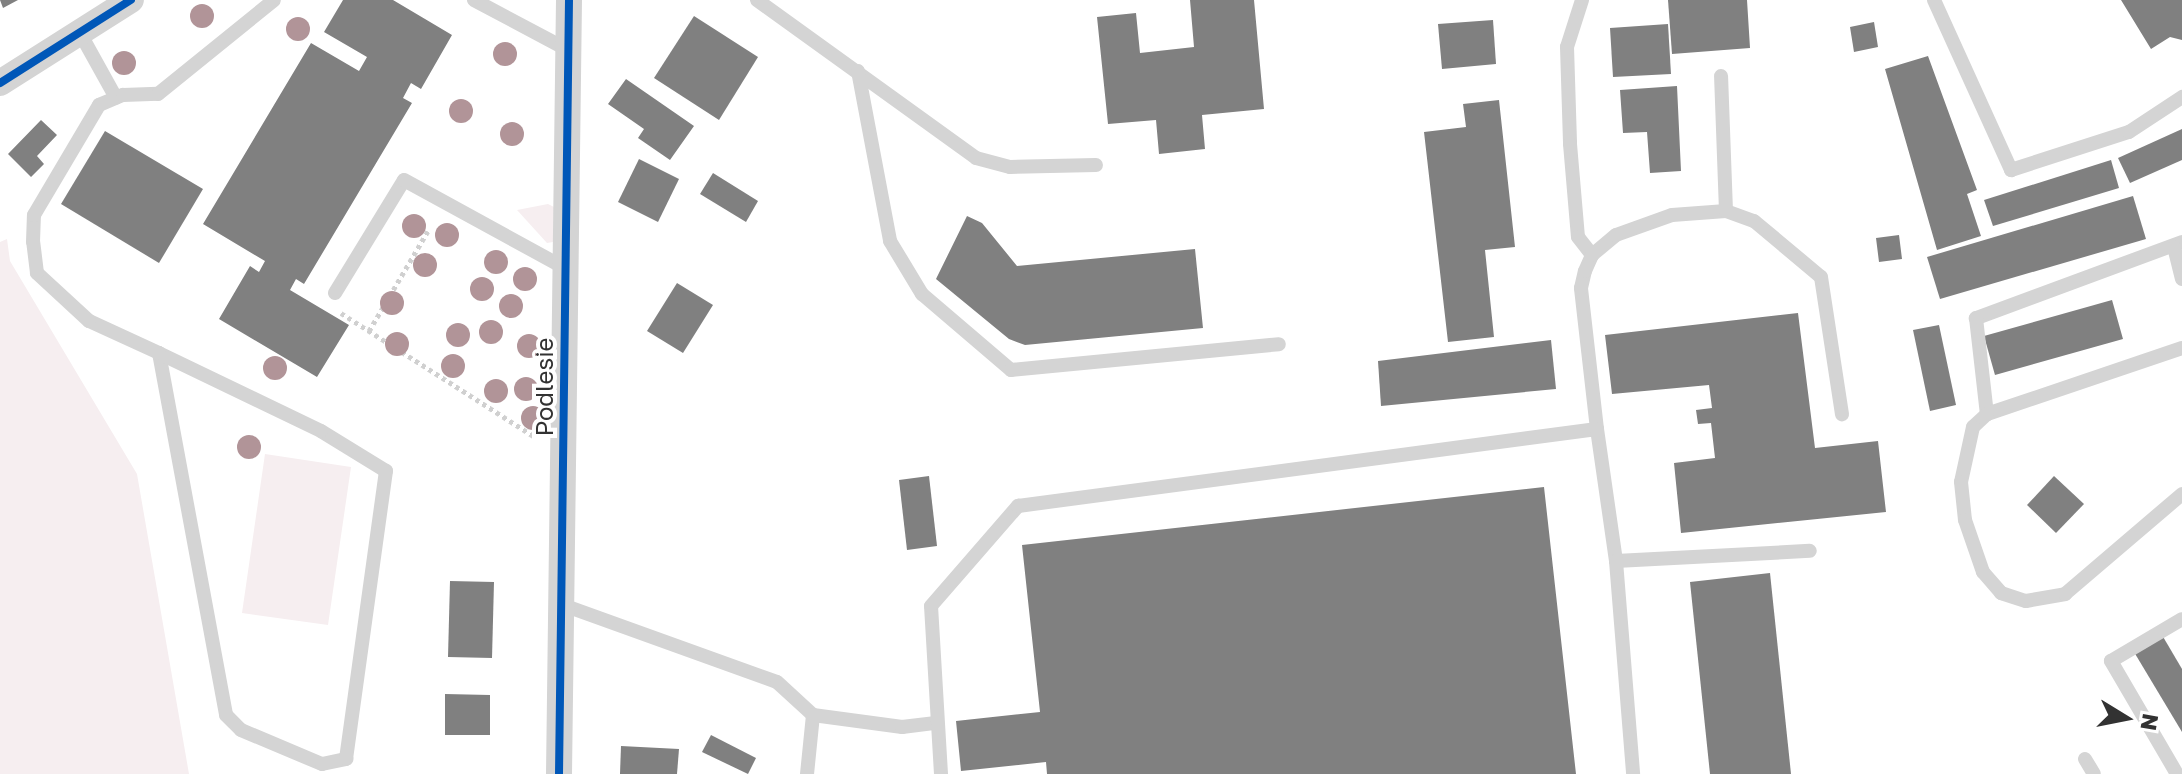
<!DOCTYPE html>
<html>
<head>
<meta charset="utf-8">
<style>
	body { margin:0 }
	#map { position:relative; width:2182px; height:774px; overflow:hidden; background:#fff; font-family:"Golos Text",sans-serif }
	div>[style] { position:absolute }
	.green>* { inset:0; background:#f6eef0 }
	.building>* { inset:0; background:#808080 }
	.path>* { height:5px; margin-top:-2.5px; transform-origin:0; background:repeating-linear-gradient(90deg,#d0d0d0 0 4px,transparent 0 8px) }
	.service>* { height:14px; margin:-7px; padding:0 7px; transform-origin:7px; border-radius:7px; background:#d4d4d4 }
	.minor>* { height:26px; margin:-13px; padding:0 13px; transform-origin:13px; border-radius:13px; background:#d4d4d4 }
	.cycleway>* { height:8px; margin:-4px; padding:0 4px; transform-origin:4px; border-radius:4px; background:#0057b8 }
	.trees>* { width:24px; height:24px; margin:-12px; border-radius:50%; background:#b19498 }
	span { translate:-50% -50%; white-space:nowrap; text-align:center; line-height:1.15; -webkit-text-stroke:8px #fff; paint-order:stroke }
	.street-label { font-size:24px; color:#323232 }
	.north { position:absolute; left:2086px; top:678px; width:80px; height:80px; -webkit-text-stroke:6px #fff; paint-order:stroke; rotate:100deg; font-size:22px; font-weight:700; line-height:32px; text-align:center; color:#323232 }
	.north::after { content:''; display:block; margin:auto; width:28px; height:36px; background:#323232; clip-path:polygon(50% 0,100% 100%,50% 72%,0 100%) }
</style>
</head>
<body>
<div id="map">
	<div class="green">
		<i style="clip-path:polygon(548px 204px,554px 207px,553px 242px,547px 243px,517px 210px)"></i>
		<i style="clip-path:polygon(7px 239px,10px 261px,137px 474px,189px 774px,0 774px,0 242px)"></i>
		<i style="clip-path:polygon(265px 454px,351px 467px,328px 625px,242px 613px)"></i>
	</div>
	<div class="building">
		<i style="clip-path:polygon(0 0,18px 0,3px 8px)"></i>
		<i style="clip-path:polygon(343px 0,393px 0,452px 35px,421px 89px,411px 83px,403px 98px,412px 103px,304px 284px,296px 279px,290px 290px,349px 325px,317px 377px,219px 319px,250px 266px,259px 272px,265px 261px,203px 224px,311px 43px,359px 71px,367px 57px,324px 32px)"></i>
		<i style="clip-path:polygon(1190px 0,1254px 0,1264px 109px,1202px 115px,1205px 149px,1159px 154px,1156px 120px,1108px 124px,1097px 17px,1136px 13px,1140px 53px,1194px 47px)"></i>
		<i style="clip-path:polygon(1668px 0,1747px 0,1750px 48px,1672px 54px)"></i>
		<i style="clip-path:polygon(2121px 0,2182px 0,2182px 40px,2170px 37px,2151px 49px)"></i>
		<i style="clip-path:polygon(694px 16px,758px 57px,719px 120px,654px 78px)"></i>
		<i style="clip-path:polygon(1493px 20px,1496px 64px,1442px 69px,1438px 24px)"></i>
		<i style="clip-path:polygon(1874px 22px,1878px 47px,1854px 52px,1850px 27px)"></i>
		<i style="clip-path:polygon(1668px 24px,1671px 74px,1613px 77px,1610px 28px)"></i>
		<i style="clip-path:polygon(1928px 56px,1977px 190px,1967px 194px,1981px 236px,1937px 250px,1885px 69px)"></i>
		<i style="clip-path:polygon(626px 79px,694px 126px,670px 160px,638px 138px,644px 129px,608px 104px)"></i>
		<i style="clip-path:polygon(1677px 86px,1681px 171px,1650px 173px,1647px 132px,1623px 133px,1620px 90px)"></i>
		<i style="clip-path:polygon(1499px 100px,1515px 247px,1485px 250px,1494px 337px,1448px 342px,1424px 132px,1466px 127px,1463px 104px)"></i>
		<i style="clip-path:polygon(41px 120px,57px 135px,37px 156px,44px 164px,31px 177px,8px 154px)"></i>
		<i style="clip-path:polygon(2182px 129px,2182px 160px,2130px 183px,2118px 158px)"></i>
		<i style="clip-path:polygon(105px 131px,203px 189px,159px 263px,61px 204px)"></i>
		<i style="clip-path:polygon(639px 159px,679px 179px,658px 222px,618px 202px)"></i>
		<i style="clip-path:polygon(2111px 160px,2119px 188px,1993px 226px,1984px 200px)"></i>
		<i style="clip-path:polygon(713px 173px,758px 201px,746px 222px,700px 194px)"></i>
		<i style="clip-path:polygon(2133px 196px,2146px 239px,1940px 299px,1927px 257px)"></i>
		<i style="clip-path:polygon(967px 216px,982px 223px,1017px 266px,1195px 249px,1203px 328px,1025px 345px,1009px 339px,936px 279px)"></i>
		<i style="clip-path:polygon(1899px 235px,1902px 259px,1879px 262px,1876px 238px)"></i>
		<i style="clip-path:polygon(677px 283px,713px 305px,683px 353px,647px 331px)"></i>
		<i style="clip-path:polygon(2112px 300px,2123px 339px,1995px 375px,1984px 336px)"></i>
		<i style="clip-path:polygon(1798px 313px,1815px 448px,1878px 441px,1886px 512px,1681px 533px,1674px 463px,1715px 458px,1711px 423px,1698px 424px,1696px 410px,1712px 408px,1709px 385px,1612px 394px,1605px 335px)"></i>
		<i style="clip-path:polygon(1939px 325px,1956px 405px,1930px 411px,1913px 330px)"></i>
		<i style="clip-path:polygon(1551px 340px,1556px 389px,1381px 406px,1378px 361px)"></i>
		<i style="clip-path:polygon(929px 476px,937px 546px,907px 550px,899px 480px)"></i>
		<i style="clip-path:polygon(2054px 476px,2084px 504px,2056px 533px,2027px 505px)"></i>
		<i style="clip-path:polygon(1544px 487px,1576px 774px,1047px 774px,1046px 762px,961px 771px,956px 721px,1040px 712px,1022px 545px)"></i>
		<i style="clip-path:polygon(1770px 573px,1791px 774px,1710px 774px,1690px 582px)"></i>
		<i style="clip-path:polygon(450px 581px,494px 582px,492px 658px,448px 657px)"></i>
		<i style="clip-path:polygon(2162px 635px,2182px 669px,2182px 732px,2134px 652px)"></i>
		<i style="clip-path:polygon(445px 694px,490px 695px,490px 735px,445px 735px)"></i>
		<i style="clip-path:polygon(711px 735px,756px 758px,748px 774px,702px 752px)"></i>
		<i style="clip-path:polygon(621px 746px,679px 749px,677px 774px,620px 774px)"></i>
	</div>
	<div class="path">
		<i style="left:341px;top:313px;width:230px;rotate:32.6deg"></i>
		<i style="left:369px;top:331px;width:116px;rotate:-59.5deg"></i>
	</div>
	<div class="service">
		<i style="left:474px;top:0;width:106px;rotate:28deg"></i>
		<i style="left:757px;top:0;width:270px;rotate:35.8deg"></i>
		<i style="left:976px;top:158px;width:35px;rotate:15deg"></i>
		<i style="left:1010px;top:167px;width:86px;rotate:-1.3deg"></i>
		<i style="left:1582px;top:0;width:49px;rotate:107.7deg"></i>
		<i style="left:1567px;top:47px;width:97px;rotate:88.2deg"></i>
		<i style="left:1570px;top:144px;width:93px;rotate:85.1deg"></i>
		<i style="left:1578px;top:237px;width:23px;rotate:52deg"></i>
		<i style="left:1934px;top:0;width:187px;rotate:65.6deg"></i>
		<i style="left:2011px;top:170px;width:124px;rotate:-17.9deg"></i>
		<i style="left:2129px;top:132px;width:64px;rotate:-33.4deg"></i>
		<i style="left:80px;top:33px;width:74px;rotate:61deg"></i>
		<i style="left:858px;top:71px;width:173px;rotate:79.3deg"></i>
		<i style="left:890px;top:241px;width:62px;rotate:58.9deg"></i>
		<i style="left:922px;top:294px;width:117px;rotate:40.5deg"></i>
		<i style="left:1011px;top:370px;width:269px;rotate:-5.5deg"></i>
		<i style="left:1726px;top:211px;width:30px;rotate:20deg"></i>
		<i style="left:1754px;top:221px;width:87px;rotate:39.9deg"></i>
		<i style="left:1821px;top:277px;width:139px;rotate:81.3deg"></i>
		<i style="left:2182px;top:242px;width:220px;rotate:159.7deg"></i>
		<i style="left:1976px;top:318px;width:97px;rotate:83.5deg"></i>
		<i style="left:1987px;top:414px;width:206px;rotate:-18.7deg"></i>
		<i style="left:2174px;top:247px;width:33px;rotate:76deg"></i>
		<i style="left:335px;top:293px;width:132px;rotate:-58.6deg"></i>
		<i style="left:404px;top:180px;width:183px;rotate:28.7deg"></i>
		<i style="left:159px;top:353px;width:368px;rotate:79.5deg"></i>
		<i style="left:226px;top:715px;width:21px;rotate:45deg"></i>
		<i style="left:241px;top:730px;width:88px;rotate:22.8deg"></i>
		<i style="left:322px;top:764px;width:25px;rotate:-12deg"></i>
		<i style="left:346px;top:759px;width:291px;rotate:-82.1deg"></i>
		<i style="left:386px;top:471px;width:76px;rotate:-148.4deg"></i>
		<i style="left:321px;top:431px;width:180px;rotate:-154.3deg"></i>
		<i style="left:159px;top:353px;width:77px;rotate:-155.4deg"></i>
		<i style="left:89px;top:321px;width:71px;rotate:-137.3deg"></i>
		<i style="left:37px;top:273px;width:31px;rotate:-97deg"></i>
		<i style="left:33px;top:242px;width:27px;rotate:-88deg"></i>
		<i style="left:34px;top:215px;width:128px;rotate:-59.4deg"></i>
		<i style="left:99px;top:105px;width:26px;rotate:-23deg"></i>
		<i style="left:123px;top:95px;width:35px;rotate:-2deg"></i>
		<i style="left:158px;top:94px;width:149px;rotate:-39deg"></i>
		<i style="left:1987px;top:414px;width:19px;rotate:137deg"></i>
		<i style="left:1973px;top:427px;width:56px;rotate:102.3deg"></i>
		<i style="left:1961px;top:482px;width:38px;rotate:84deg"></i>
		<i style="left:1965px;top:520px;width:55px;rotate:70.9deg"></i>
		<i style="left:1983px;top:572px;width:28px;rotate:49deg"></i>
		<i style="left:2001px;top:593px;width:26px;rotate:18deg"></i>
		<i style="left:2026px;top:601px;width:40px;rotate:-10deg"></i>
		<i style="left:2065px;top:594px;width:154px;rotate:-40.5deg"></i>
		<i style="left:1597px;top:429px;width:142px;rotate:-96.5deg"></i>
		<i style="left:1581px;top:288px;width:17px;rotate:-77deg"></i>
		<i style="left:1585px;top:271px;width:17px;rotate:-66deg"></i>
		<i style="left:1592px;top:255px;width:31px;rotate:-40deg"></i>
		<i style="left:1616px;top:235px;width:59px;rotate:-19.7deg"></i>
		<i style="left:1672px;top:215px;width:54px;rotate:-4.2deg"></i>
		<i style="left:1726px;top:211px;width:135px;rotate:-92.1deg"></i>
		<i style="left:1616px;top:561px;width:194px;rotate:-3deg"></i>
		<i style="left:563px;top:605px;width:227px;rotate:19.8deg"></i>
		<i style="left:777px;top:682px;width:49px;rotate:42.5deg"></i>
		<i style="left:813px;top:715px;width:59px;rotate:95.8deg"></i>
		<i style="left:813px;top:715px;width:90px;rotate:7.7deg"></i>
		<i style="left:902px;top:727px;width:34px;rotate:-7deg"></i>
		<i style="left:2085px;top:759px;width:17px;rotate:59deg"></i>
		<i style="left:941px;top:774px;width:168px;rotate:-93.4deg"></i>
		<i style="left:931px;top:606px;width:133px;rotate:-49deg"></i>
		<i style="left:1018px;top:506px;width:584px;rotate:-7.58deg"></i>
		<i style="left:1597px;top:429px;width:133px;rotate:81.8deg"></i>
		<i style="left:1616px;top:561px;width:214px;rotate:85.4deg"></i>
		<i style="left:2177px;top:774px;width:131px;rotate:-120.3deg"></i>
		<i style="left:2111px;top:661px;width:82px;rotate:-30.6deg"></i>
	</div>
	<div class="minor">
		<i style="left:0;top:83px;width:155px;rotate:-32.4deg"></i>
		<i style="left:559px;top:774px;width:774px;rotate:-89.26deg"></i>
	</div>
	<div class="cycleway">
		<i style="left:0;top:83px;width:155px;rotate:-32.4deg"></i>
		<i style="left:559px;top:774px;width:774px;rotate:-89.26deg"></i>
	</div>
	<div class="trees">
		<i style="left:202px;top:16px"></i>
		<i style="left:298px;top:29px"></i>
		<i style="left:505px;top:54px"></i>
		<i style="left:124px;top:63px"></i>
		<i style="left:461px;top:111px"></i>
		<i style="left:512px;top:134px"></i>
		<i style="left:414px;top:226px"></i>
		<i style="left:447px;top:235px"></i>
		<i style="left:496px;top:262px"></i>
		<i style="left:425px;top:265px"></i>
		<i style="left:525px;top:279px"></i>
		<i style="left:482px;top:289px"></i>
		<i style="left:392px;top:303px"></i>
		<i style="left:511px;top:306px"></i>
		<i style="left:491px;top:332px"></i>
		<i style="left:458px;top:335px"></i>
		<i style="left:397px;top:344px"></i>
		<i style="left:529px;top:346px"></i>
		<i style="left:453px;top:366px"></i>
		<i style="left:275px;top:368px"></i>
		<i style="left:526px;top:389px"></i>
		<i style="left:496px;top:391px"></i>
		<i style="left:533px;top:418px"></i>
		<i style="left:249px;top:447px"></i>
	</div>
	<div class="street-label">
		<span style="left:544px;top:387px;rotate:-90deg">Podlesie</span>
	</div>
	<div class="north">N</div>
</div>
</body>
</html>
